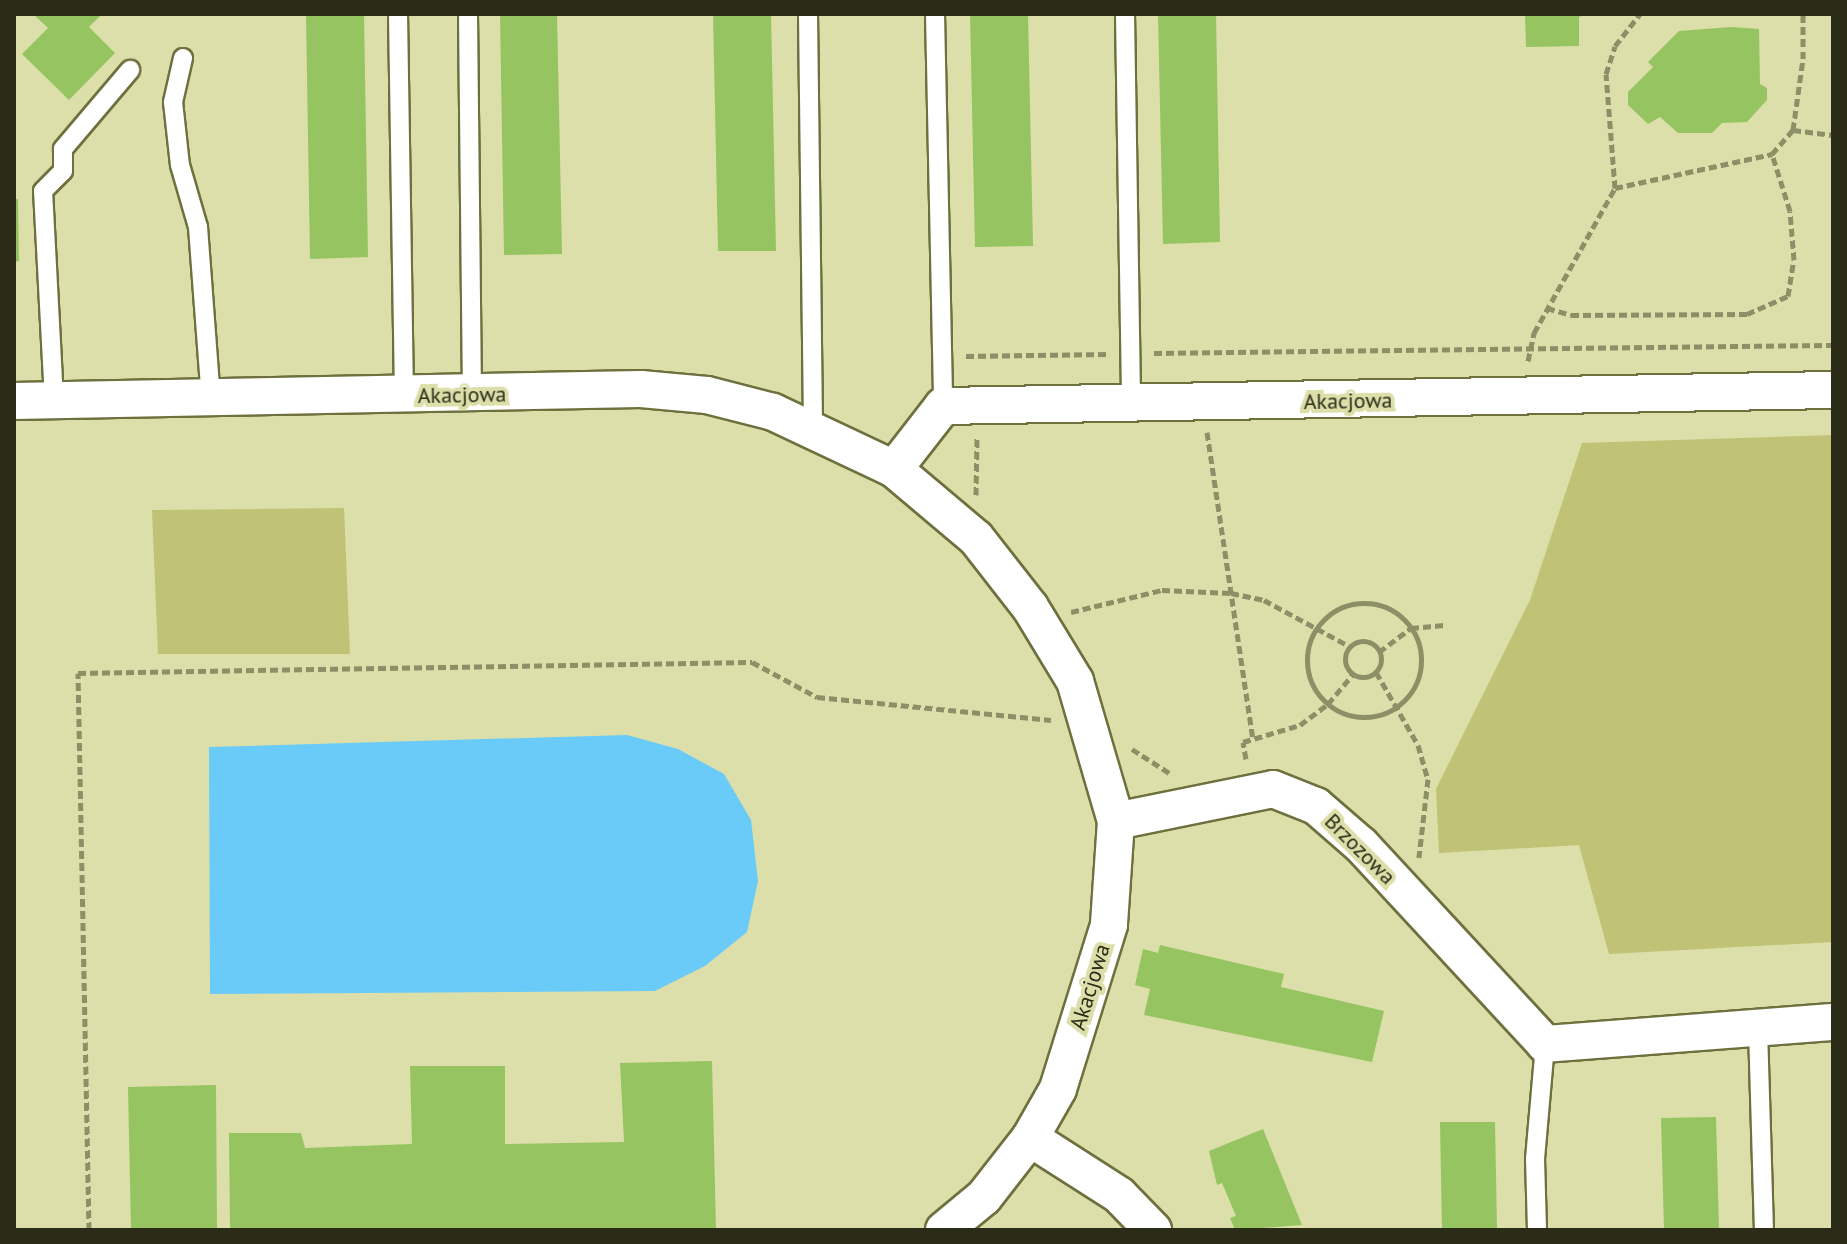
<!DOCTYPE html>
<html>
<head>
<meta charset="utf-8">
<style>
	body { margin:0 }
	#map { position:relative; width:1847px; height:1244px; overflow:hidden; background:#dcdfa9; font-family:"PT Sans",sans-serif }
	div>[style] { position:absolute }
	.green>* { inset:0; background:#c0c275 }
	.water>* { inset:0; background:#6acbf8 }
	.building>* { inset:0; background:#95c461 }
	.path>* { height:5px; margin-top:-2.5px; transform-origin:0; background:repeating-linear-gradient(90deg,#8d8f67 0 8px,transparent 0 12px) }
	.path>.ring { margin:-2.5px; padding:0; box-sizing:content-box; background:none; border:5px solid #8d8f67; border-radius:50% }
	.roads { filter:drop-shadow(2px 0 #6e703e) drop-shadow(-2px 0 #6e703e) drop-shadow(0 2px #6e703e) drop-shadow(0 -2px #6e703e) }
	.service>* { height:18px; margin:-9px; padding:0 9px; transform-origin:9px; border-radius:9px; background:#fff }
	.minor>* { height:36px; margin:-18px; padding:0 18px; transform-origin:18px; border-radius:18px; background:#fff }
	span { translate:-50% -50%; white-space:nowrap; text-align:center; line-height:1.15; -webkit-text-stroke:8px #dcdfa9; paint-order:stroke }
	.street-label { font-size:22px; color:#2b2c17 }
	.frame { position:absolute; inset:0; border:16px solid #2b2c17; pointer-events:none }
</style>
</head>
<body>
<div id="map">
	<div class="green">
		<i style="clip-path:polygon(1833px 435px,1833px 942px,1609px 954px,1579px 845px,1439px 853px,1436px 789px,1530px 600px,1582px 443px)"></i>
		<i style="clip-path:polygon(344px 508px,350px 654px,158px 654px,152px 510px)"></i>
	</div>
	<div class="water">
		<i style="clip-path:polygon(627px 735px,678px 749px,724px 774px,751px 820px,758px 881px,747px 932px,705px 966px,655px 991px,210px 994px,209px 747px)"></i>
	</div>
	<div class="building">
		<i style="clip-path:polygon(33px 14px,102px 14px,89px 27px,115px 53px,69px 100px,22px 54px,48px 28px)"></i>
		<i style="clip-path:polygon(306px 14px,364px 14px,368px 257px,310px 259px)"></i>
		<i style="clip-path:polygon(500px 14px,557px 14px,562px 254px,504px 255px)"></i>
		<i style="clip-path:polygon(713px 14px,771px 14px,776px 251px,718px 251px)"></i>
		<i style="clip-path:polygon(970px 14px,1028px 14px,1033px 246px,975px 247px)"></i>
		<i style="clip-path:polygon(1158px 14px,1216px 14px,1220px 242px,1163px 244px)"></i>
		<i style="clip-path:polygon(1525px 14px,1585px 14px,1579px 17px,1579px 46px,1526px 47px)"></i>
		<i style="clip-path:polygon(1731px 27px,1759px 29px,1760px 84px,1767px 88px,1767px 100px,1747px 122px,1722px 123px,1712px 133px,1678px 133px,1660px 117px,1648px 124px,1628px 105px,1628px 92px,1653px 67px,1648px 62px,1679px 31px)"></i>
		<i style="clip-path:polygon(14px 199px,18px 199px,19px 261px,14px 262px)"></i>
		<i style="clip-path:polygon(1160px 945px,1284px 974px,1281px 987px,1384px 1011px,1372px 1062px,1144px 1015px,1150px 989px,1135px 985px,1143px 949px,1158px 953px)"></i>
		<i style="clip-path:polygon(712px 1061px,716px 1230px,230px 1230px,229px 1133px,301px 1133px,305px 1148px,412px 1144px,410px 1066px,505px 1066px,505px 1144px,624px 1142px,620px 1063px)"></i>
		<i style="clip-path:polygon(216px 1085px,217px 1230px,131px 1230px,128px 1087px)"></i>
		<i style="clip-path:polygon(1716px 1117px,1719px 1230px,1664px 1230px,1661px 1118px)"></i>
		<i style="clip-path:polygon(1440px 1122px,1495px 1122px,1497px 1230px,1442px 1230px)"></i>
		<i style="clip-path:polygon(1263px 1129px,1302px 1225px,1235px 1230px,1230px 1218px,1236px 1216px,1222px 1183px,1217px 1185px,1209px 1151px)"></i>
	</div>
	<div class="path">
		<i style="left:1793px;top:130px;width:72px;rotate:-82deg"></i>
		<i style="left:1803px;top:59px;width:45px;rotate:-90deg"></i>
		<i style="left:1615px;top:188px;width:114px;rotate:-94.5deg"></i>
		<i style="left:1606px;top:74px;width:29px;rotate:-72deg"></i>
		<i style="left:1615px;top:46px;width:41px;rotate:-52deg"></i>
		<i style="left:1547px;top:308px;width:25px;rotate:16deg"></i>
		<i style="left:1571px;top:315px;width:176px;rotate:-0.3deg"></i>
		<i style="left:1747px;top:314px;width:45px;rotate:-23.7deg"></i>
		<i style="left:1788px;top:296px;width:36px;rotate:-81deg"></i>
		<i style="left:1794px;top:260px;width:49px;rotate:-94.7deg"></i>
		<i style="left:1790px;top:211px;width:60px;rotate:-107.5deg"></i>
		<i style="left:1154px;top:353px;width:679px;rotate:-0.68deg"></i>
		<i style="left:966px;top:356px;width:142px;rotate:-0.8deg"></i>
		<i style="left:1528px;top:361px;width:29px;rotate:-78deg"></i>
		<i style="left:1534px;top:333px;width:166px;rotate:-60.8deg"></i>
		<i style="left:1615px;top:188px;width:161px;rotate:-12.2deg"></i>
		<i style="left:1772px;top:154px;width:32px;rotate:-49deg"></i>
		<i style="left:1793px;top:130px;width:40px;rotate:7.1deg"></i>
		<i style="left:1207px;top:432px;width:310px;rotate:81.5deg"></i>
		<i style="left:976px;top:495px;width:58px;rotate:-89deg"></i>
		<i class="ring" style="left:1307px;top:603px;width:109px;height:109px"></i>
		<i style="left:1071px;top:612px;width:94px;rotate:-13.6deg"></i>
		<i style="left:1162px;top:590px;width:69px;rotate:2.5deg"></i>
		<i style="left:1231px;top:593px;width:34px;rotate:12deg"></i>
		<i style="left:1264px;top:600px;width:99px;rotate:28.4deg"></i>
		<i class="ring" style="left:1345px;top:641px;width:31px;height:31px"></i>
		<i style="left:1379px;top:652px;width:40px;rotate:-37deg"></i>
		<i style="left:1411px;top:628px;width:36px;rotate:-5deg"></i>
		<i style="left:1376px;top:672px;width:84px;rotate:60.1deg"></i>
		<i style="left:1418px;top:745px;width:35px;rotate:74deg"></i>
		<i style="left:1428px;top:779px;width:79px;rotate:96.6deg"></i>
		<i style="left:1132px;top:749px;width:46px;rotate:32.7deg"></i>
		<i style="left:1246px;top:759px;width:17px;rotate:-100deg"></i>
		<i style="left:1243px;top:742px;width:59px;rotate:-16.6deg"></i>
		<i style="left:1300px;top:725px;width:35px;rotate:-37deg"></i>
		<i style="left:1328px;top:704px;width:39px;rotate:-50deg"></i>
		<i style="left:89px;top:1230px;width:557px;rotate:-91.13deg"></i>
		<i style="left:78px;top:673px;width:674px;rotate:-0.94deg"></i>
		<i style="left:752px;top:662px;width:74px;rotate:28.3deg"></i>
		<i style="left:817px;top:697px;width:235px;rotate:5.6deg"></i>
	</div>
	<div class="roads">
		<div class="service">
			<i style="left:398px;top:14px;width:382px;rotate:89.1deg"></i>
			<i style="left:468px;top:14px;width:381px;rotate:89.4deg"></i>
			<i style="left:808px;top:14px;width:414px;rotate:89.3deg"></i>
			<i style="left:935px;top:14px;width:392px;rotate:88.8deg"></i>
			<i style="left:1125px;top:14px;width:391px;rotate:89.1deg"></i>
			<i style="left:183px;top:58px;width:45px;rotate:102.8deg"></i>
			<i style="left:173px;top:102px;width:63px;rotate:83.7deg"></i>
			<i style="left:180px;top:165px;width:65px;rotate:73.8deg"></i>
			<i style="left:198px;top:227px;width:171px;rotate:85.7deg"></i>
			<i style="left:54px;top:400px;width:209px;rotate:-93deg"></i>
			<i style="left:43px;top:191px;width:28px;rotate:-45deg"></i>
			<i style="left:63px;top:171px;width:22px;rotate:-90deg"></i>
			<i style="left:63px;top:149px;width:104px;rotate:-49.7deg"></i>
			<i style="left:1758px;top:1029px;width:201px;rotate:88.3deg"></i>
			<i style="left:1537px;top:1230px;width:71px;rotate:-91.6deg"></i>
			<i style="left:1535px;top:1159px;width:115px;rotate:-85deg"></i>
		</div>
		<div class="minor">
			<i style="left:14px;top:401px;width:627px;rotate:-1.1deg"></i>
			<i style="left:641px;top:389px;width:66px;rotate:5.2deg"></i>
			<i style="left:707px;top:395px;width:68px;rotate:14.4deg"></i>
			<i style="left:773px;top:412px;width:134px;rotate:25.2deg"></i>
			<i style="left:894px;top:469px;width:107px;rotate:40.1deg"></i>
			<i style="left:976px;top:538px;width:88px;rotate:52deg"></i>
			<i style="left:1030px;top:607px;width:87px;rotate:58.7deg"></i>
			<i style="left:1075px;top:681px;width:146px;rotate:73.7deg"></i>
			<i style="left:1116px;top:821px;width:104px;rotate:93.9deg"></i>
			<i style="left:1109px;top:925px;width:172px;rotate:107.3deg"></i>
			<i style="left:1058px;top:1089px;width:56px;rotate:119.7deg"></i>
			<i style="left:1030px;top:1138px;width:75px;rotate:127.9deg"></i>
			<i style="left:984px;top:1197px;width:52px;rotate:140.5deg"></i>
			<i style="left:894px;top:469px;width:80px;rotate:-52.1deg"></i>
			<i style="left:943px;top:406px;width:890px;rotate:-1.03deg"></i>
			<i style="left:1116px;top:821px;width:160px;rotate:-11.5deg"></i>
			<i style="left:1273px;top:789px;width:46px;rotate:21.6deg"></i>
			<i style="left:1316px;top:806px;width:60px;rotate:40.9deg"></i>
			<i style="left:1361px;top:845px;width:271px;rotate:47.2deg"></i>
			<i style="left:1545px;top:1044px;width:289px;rotate:-4.4deg"></i>
			<i style="left:1030px;top:1138px;width:106px;rotate:32.6deg"></i>
			<i style="left:1119px;top:1195px;width:49px;rotate:45.8deg"></i>
		</div>
	</div>
	<div class="street-label">
		<span style="left:462px;top:395px;rotate:-1deg">Akacjowa</span>
		<span style="left:1348px;top:401px;rotate:-1deg">Akacjowa</span>
		<span style="left:1360px;top:849px;rotate:45deg">Brzozowa</span>
		<span style="left:1090px;top:987px;rotate:-73deg">Akacjowa</span>
	</div>
	<div class="frame"></div>
</div>
</body>
</html>
